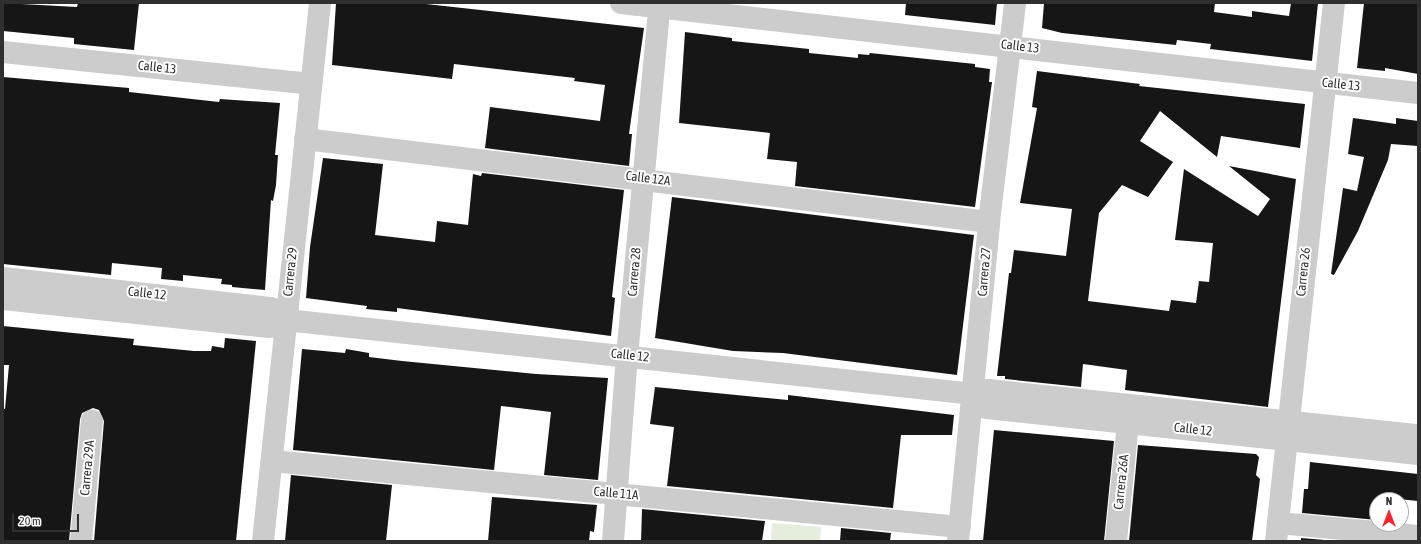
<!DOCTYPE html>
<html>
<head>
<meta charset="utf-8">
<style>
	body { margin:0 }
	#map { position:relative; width:1421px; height:544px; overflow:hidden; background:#fff; font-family:"Asap Condensed",sans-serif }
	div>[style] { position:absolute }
	.green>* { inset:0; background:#e5eedc }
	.building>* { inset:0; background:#161616 }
	.minor>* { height:22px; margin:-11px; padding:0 11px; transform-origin:11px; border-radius:11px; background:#ccc }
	span { translate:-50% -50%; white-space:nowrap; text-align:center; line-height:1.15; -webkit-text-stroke:4px #fff; paint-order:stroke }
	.street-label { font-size:13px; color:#2f2f2f }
	.frame { position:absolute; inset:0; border:4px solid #2f2f2f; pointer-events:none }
	.north { position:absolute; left:1369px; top:492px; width:40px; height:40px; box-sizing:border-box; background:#fff; border:1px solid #acacac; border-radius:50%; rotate:0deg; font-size:11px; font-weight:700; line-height:16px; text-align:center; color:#2f2f2f }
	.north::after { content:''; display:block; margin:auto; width:14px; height:18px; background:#f4232e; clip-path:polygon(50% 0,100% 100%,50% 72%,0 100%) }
	.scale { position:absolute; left:12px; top:514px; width:67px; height:18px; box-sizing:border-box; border:2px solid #2f2f2f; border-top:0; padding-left:5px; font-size:12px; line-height:14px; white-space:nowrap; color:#2f2f2f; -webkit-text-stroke:3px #fff; paint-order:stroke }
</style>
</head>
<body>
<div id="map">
	<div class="green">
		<i style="clip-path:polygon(772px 523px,821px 527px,820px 541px,771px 541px)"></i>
	</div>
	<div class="building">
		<i style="clip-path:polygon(3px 3px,77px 7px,78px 3px,139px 3px,134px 50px,74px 44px,74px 38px,3px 31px)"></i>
		<i style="clip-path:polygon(336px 3px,417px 3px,644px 28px,629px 134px,632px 134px,629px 166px,485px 148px,490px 107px,600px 121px,605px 85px,574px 81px,575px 78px,454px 64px,452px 79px,332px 65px)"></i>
		<i style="clip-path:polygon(906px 3px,997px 3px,995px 25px,905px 15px)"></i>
		<i style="clip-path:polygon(1044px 3px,1215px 3px,1214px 12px,1252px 17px,1252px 11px,1289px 16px,1291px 3px,1318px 3px,1312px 61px,1210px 49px,1211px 44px,1177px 40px,1176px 45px,1062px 33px,1042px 28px)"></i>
		<i style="clip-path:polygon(1364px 3px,1418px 3px,1418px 74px,1385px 68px,1385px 71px,1357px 68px)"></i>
		<i style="clip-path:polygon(685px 32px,732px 38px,732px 41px,809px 49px,809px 53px,858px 58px,858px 54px,869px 55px,870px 53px,975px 64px,975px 67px,990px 69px,989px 82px,992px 82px,975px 207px,795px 186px,797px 162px,767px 159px,770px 133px,679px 123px)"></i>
		<i style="clip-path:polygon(1037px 71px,1140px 84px,1139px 86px,1305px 104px,1300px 148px,1221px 136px,1217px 157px,1160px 111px,1140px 141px,1173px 162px,1148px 197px,1122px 185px,1099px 213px,1096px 236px,1088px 301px,1169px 311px,1171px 300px,1196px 303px,1199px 281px,1209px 282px,1213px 243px,1175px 240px,1184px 169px,1258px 216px,1270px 199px,1229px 166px,1296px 179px,1268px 407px,1125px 390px,1127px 370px,1083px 364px,1081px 387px,1005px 379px,1005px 376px,997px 376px,1009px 273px,1011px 273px,1014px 250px,1066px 256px,1072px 209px,1020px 203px,1037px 108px,1032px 107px)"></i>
		<i style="clip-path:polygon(3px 77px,129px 88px,129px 92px,219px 102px,220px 99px,280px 103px,275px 155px,278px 155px,276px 185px,273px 201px,271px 200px,265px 290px,232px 287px,232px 285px,221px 284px,222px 279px,183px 275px,183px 281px,161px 279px,162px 268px,112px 263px,111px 275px,3px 264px)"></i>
		<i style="clip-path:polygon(1353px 118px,1396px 124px,1396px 118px,1418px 121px,1418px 146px,1391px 144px,1388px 160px,1358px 231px,1334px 275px,1331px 274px,1343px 188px,1357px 191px,1364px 157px,1348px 154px)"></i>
		<i style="clip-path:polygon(323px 158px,383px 164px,375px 235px,435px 242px,437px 221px,468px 225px,473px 174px,481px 176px,482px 173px,624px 190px,612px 297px,615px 298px,611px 336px,397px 308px,397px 312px,366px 309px,367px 306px,306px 298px,310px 247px)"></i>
		<i style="clip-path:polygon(672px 197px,974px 235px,957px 375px,783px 353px,733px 351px,655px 338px)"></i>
		<i style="clip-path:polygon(3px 326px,134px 339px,133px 345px,194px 351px,211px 351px,212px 346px,224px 348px,225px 338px,256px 341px,236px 541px,94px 541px,104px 421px,99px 410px,93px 408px,82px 413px,80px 419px,69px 541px,3px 541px,3px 409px,5px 409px,9px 365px,3px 365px)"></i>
		<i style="clip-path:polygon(302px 349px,345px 353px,346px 349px,369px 353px,369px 357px,402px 361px,536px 374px,608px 378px,598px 480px,544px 475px,551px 412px,501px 406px,494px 470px,293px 450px)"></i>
		<i style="clip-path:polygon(655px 387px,788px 400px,788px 395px,954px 415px,952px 435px,901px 435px,893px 508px,667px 486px,674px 427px,650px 424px)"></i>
		<i style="clip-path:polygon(994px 430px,1114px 441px,1104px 541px,983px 541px)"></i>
		<i style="clip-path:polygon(1138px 445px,1256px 454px,1259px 457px,1256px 475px,1260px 479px,1252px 541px,1129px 541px)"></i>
		<i style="clip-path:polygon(1310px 462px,1418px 474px,1418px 501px,1388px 498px,1388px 500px,1377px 500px,1377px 520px,1302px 513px,1304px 489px,1308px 489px)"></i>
		<i style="clip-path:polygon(291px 475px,392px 485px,386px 541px,285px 541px)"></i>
		<i style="clip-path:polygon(492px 497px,597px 505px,594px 532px,590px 531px,589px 541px,488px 541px)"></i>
		<i style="clip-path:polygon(642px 509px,765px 521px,762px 541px,641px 541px)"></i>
		<i style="clip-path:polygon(841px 528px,891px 533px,890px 541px,840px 541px)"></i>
		<i style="clip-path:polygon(1301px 538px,1337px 541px,1301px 541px)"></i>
	</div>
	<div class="minor">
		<i style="left:621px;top:3px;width:802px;rotate:6.44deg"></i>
		<i style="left:3px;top:52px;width:310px;rotate:5.9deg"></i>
		<i style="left:305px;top:139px;width:689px;rotate:6.92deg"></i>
		<i style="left:3px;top:278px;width:270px;rotate:6.4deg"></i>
		<i style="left:271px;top:308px;width:19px;rotate:39deg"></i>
		<i style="left:3px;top:299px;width:268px;rotate:6deg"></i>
		<i style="left:270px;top:327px;width:17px;rotate:-24deg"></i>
		<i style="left:286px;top:320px;width:692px;rotate:6.14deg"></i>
		<i style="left:974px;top:394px;width:15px;rotate:-16deg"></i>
		<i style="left:988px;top:390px;width:432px;rotate:6deg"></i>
		<i style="left:974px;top:394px;width:19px;rotate:47deg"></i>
		<i style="left:987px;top:408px;width:433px;rotate:6.1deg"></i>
		<i style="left:272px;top:461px;width:691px;rotate:5.48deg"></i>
		<i style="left:1278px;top:523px;width:141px;rotate:5.3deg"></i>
		<i style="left:81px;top:541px;width:121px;rotate:-84.8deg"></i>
		<i style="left:263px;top:541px;width:541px;rotate:-83.95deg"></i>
		<i style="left:613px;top:541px;width:186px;rotate:-85.7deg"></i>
		<i style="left:627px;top:356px;width:355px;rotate:-84.7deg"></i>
		<i style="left:958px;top:541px;width:321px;rotate:-84.4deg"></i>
		<i style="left:989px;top:222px;width:221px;rotate:-83.2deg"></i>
		<i style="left:1116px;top:541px;width:119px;rotate:-84.2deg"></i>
		<i style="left:1276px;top:541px;width:541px;rotate:-83.85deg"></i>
	</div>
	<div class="street-label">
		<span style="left:1020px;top:47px;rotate:7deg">Calle 13</span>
		<span style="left:157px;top:68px;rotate:6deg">Calle 13</span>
		<span style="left:1341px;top:85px;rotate:6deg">Calle 13</span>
		<span style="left:648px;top:179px;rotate:7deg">Calle 12A</span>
		<span style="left:291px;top:272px;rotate:-84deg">Carrera 29</span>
		<span style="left:635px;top:272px;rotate:-85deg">Carrera 28</span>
		<span style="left:985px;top:272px;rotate:-85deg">Carrera 27</span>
		<span style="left:1304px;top:272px;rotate:-84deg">Carrera 26</span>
		<span style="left:147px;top:294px;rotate:6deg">Calle 12</span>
		<span style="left:630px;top:356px;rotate:6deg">Calle 12</span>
		<span style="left:1193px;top:430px;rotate:6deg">Calle 12</span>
		<span style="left:88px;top:468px;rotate:-85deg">Carrera 29A</span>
		<span style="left:1122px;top:482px;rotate:-84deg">Carrera 26A</span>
		<span style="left:616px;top:494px;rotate:5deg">Calle 11A</span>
	</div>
	<div class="frame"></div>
	<div class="north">N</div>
	<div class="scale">20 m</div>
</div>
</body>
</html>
